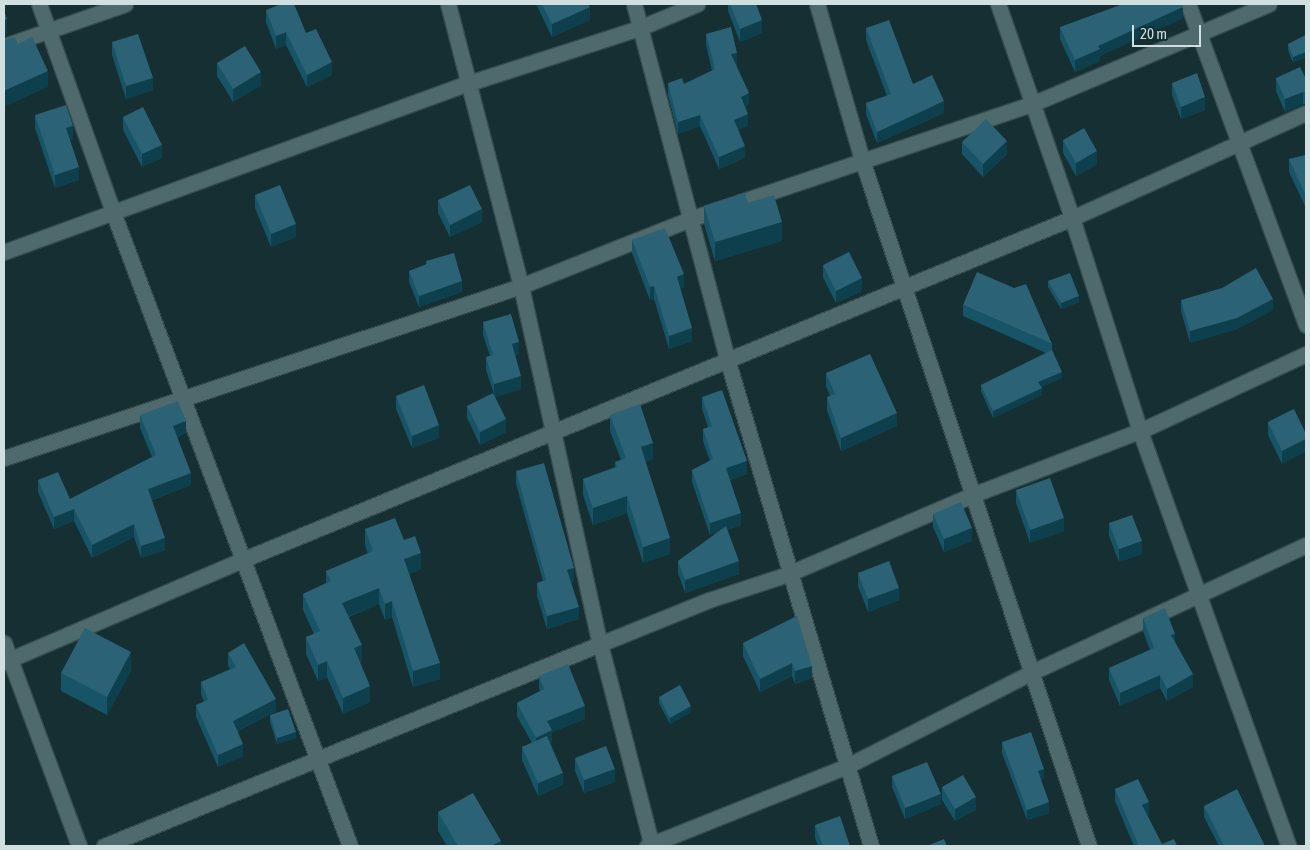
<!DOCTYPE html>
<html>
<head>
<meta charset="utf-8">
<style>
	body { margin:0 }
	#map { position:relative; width:1310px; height:850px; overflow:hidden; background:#152f32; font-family:"Asap Condensed",sans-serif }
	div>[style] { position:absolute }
	.roads { filter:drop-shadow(1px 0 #364b4d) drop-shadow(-1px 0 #364b4d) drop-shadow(0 1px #364b4d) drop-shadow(0 -1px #364b4d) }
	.street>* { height:15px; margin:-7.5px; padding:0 7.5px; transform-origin:7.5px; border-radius:7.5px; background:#4e6a6d }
	.wall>* { inset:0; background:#175468 }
	.shaded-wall>* { inset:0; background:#0e3f4d }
	.building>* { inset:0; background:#2b6275 }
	span { translate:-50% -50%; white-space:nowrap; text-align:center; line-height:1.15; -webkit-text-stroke:4px #152f32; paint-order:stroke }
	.frame { position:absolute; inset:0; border:5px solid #d0dfe0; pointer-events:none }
	.scale { position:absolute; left:1132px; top:25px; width:69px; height:22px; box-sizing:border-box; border:2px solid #d0dfe0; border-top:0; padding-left:6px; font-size:15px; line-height:18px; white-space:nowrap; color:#d0dfe0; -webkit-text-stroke:4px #152f32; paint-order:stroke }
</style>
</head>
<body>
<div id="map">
	<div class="roads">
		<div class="street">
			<i style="left:39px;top:4px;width:221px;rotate:70.4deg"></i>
			<i style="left:113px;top:212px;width:677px;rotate:69.5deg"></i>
			<i style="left:448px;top:4px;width:291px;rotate:75.5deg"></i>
			<i style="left:521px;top:286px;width:367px;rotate:77.6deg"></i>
			<i style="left:600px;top:644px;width:209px;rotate:75.6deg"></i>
			<i style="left:634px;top:4px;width:370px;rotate:75.3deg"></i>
			<i style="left:728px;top:362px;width:505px;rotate:73.54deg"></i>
			<i style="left:817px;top:4px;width:166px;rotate:73.9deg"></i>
			<i style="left:863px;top:163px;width:719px;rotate:71.69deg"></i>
			<i style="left:998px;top:4px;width:226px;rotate:70.9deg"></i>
			<i style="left:1072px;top:218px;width:224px;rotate:72.3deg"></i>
			<i style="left:1140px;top:431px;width:441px;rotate:70.3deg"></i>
			<i style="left:1188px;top:4px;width:342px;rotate:69.8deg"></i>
			<i style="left:4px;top:46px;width:128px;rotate:-19.1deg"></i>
			<i style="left:4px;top:252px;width:492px;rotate:-20deg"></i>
			<i style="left:466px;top:84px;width:185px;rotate:-17.9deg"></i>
			<i style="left:642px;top:27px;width:60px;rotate:-22.7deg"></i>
			<i style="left:4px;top:458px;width:545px;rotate:-18.4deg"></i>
			<i style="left:521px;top:286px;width:182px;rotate:-21.6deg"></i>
			<i style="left:690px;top:219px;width:361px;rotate:-18.6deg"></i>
			<i style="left:1032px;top:104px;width:257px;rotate:-22.9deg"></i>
			<i style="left:4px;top:643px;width:216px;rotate:69.7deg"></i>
			<i style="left:4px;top:662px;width:259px;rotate:-23.2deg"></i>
			<i style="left:242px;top:560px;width:898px;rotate:-22.39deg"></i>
			<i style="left:1072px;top:218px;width:256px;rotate:-24.2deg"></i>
			<i style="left:104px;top:846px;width:536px;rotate:-22.16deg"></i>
			<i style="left:600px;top:644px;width:118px;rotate:-22deg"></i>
			<i style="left:709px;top:600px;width:83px;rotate:-18.2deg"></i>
			<i style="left:788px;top:574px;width:200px;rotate:-23.2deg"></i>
			<i style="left:972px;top:495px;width:180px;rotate:-20.9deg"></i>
			<i style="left:1140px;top:431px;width:183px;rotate:-24.9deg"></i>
			<i style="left:647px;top:846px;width:215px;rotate:-21.8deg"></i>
			<i style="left:847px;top:766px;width:205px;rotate:-26.9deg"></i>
			<i style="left:1030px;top:673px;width:304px;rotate:-24.9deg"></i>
		</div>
	</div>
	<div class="wall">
		<i style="clip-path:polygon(536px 4px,588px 4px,590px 20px,552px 37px)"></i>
		<i style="clip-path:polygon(728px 4px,756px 4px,762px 33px,740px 42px,728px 11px)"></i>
		<i style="clip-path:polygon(266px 10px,306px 33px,332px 75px,307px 87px,286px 45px,276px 49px,266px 22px)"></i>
		<i style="clip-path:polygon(1183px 18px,1100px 56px,1100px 61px,1075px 72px,1060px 39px,1060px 27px)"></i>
		<i style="clip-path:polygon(866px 28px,913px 84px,944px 113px,877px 143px,866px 114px,866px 103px,887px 96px,866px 40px)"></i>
		<i style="clip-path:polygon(706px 34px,737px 64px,736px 65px,749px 104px,745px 107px,748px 126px,738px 130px,745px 158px,719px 169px,700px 126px,678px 134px,668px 95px,668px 83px,684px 84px,712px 71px,706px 45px)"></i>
		<i style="clip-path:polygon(1306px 35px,1293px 63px,1288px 50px,1288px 44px)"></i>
		<i style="clip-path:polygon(112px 42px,153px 90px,126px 99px,112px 55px)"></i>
		<i style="clip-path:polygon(217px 63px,261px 85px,233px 102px,217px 76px)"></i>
		<i style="clip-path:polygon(1276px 78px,1306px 79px,1306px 104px,1303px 104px,1285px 112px,1276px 91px)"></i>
		<i style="clip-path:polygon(1172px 83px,1205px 110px,1181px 119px,1172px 95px)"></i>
		<i style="clip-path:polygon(35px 115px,73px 139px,70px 140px,79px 180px,55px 188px,35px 128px)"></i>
		<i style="clip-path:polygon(123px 117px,162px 158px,142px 167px,123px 130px)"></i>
		<i style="clip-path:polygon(1063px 140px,1097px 164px,1076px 176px,1063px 153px)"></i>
		<i style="clip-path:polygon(962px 142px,1007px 154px,983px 177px,962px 154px)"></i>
		<i style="clip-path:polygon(1306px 155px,1306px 208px,1289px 172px,1289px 159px)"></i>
		<i style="clip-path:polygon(255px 195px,296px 237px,271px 247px,255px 208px)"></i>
		<i style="clip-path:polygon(438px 200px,482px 222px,450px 237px,438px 213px)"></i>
		<i style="clip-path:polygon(748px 203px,782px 241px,715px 261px,704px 224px,704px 206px)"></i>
		<i style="clip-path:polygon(632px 240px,684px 287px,680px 288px,692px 341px,669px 349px,654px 299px,650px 300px,632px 253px)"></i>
		<i style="clip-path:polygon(426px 261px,462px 292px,419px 307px,409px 282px,409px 271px,426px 265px)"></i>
		<i style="clip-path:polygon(823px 265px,862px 291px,836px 303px,823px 277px)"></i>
		<i style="clip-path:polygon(1048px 281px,1079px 302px,1061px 309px,1048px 287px)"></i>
		<i style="clip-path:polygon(1181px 300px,1273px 310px,1237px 329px,1190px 343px,1181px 311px)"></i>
		<i style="clip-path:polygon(963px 305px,1052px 344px,1052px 350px,1062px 378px,1041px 387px,1042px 395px,993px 418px,981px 391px,981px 385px,1046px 353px,963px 316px)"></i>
		<i style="clip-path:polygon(483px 322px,519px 354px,515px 356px,521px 389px,495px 397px,506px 432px,480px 445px,467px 418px,467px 406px,494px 394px,486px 370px,486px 357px,490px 356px,483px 335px)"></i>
		<i style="clip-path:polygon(826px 373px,897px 426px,841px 451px,827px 410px,827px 397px,830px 396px,826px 386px)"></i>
		<i style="clip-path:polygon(396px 396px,439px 438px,412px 448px,396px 409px)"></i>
		<i style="clip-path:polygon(702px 397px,747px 474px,730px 480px,741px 525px,727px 530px,739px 574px,685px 593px,678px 573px,678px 561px,717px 533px,710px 535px,692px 482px,692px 470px,710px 461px,703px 441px,703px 429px,708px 427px,702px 409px)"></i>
		<i style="clip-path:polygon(1294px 409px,1282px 464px,1268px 435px,1268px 422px)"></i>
		<i style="clip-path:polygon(140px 415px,186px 433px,177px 437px,191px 485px,152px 500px,165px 550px,141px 558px,134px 537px,92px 558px,74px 521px,54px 529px,38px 492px,38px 480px,70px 499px,152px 457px,140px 428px)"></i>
		<i style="clip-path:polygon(610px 415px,653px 459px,645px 462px,670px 554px,643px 563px,627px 513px,593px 525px,583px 495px,583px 479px,615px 467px,615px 462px,621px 460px,610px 431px)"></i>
		<i style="clip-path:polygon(516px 471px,574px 581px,571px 582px,579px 619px,547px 629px,537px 596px,537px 583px,543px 581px,516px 484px)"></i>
		<i style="clip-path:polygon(1016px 490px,1064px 531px,1030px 543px,1016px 503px)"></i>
		<i style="clip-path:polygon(933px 514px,972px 541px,944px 552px,933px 527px)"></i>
		<i style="clip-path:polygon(1109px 523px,1142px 554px,1119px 562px,1109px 536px)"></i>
		<i style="clip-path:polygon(365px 529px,404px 540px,421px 569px,409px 574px,440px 679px,413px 687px,392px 617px,385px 620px,379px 604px,349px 617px,362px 661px,360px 662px,370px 702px,343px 714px,327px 677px,318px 681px,306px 654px,306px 637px,314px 634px,303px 610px,303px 594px,326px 583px,326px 571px,368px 554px,365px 545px)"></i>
		<i style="clip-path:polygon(858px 573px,899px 600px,868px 612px,858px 586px)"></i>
		<i style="clip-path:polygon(797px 616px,812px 678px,795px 684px,792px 676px,760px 692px,743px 656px,743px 643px)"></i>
		<i style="clip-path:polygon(1143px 618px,1175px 643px,1193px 687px,1167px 701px,1160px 688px,1120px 706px,1109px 680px,1109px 668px,1150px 650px,1143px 631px)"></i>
		<i style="clip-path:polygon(228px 653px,276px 711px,238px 731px,243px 756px,218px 767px,196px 717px,196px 705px,204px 702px,201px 694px,201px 682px,230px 669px,228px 665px)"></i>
		<i style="clip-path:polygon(131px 671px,107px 715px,61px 691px,61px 673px)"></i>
		<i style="clip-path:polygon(539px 676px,585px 719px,552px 732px,552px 742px,550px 743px,563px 785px,538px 796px,522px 760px,522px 747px,532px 743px,517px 716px,517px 703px,540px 691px,539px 689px)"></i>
		<i style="clip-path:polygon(659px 697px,691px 712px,670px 724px,659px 703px)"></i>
		<i style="clip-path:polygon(270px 715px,296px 738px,277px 744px,270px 722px)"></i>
		<i style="clip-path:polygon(1002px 742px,1044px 779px,1041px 780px,1049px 813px,1027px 820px,1002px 753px)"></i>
		<i style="clip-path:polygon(575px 758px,615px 782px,584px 793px,575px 771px)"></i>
		<i style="clip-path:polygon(892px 776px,941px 804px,905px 819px,892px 787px)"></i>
		<i style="clip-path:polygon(942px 787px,976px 810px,955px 821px,942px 800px)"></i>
		<i style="clip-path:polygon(1115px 789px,1149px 814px,1147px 815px,1162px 844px,1177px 846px,1134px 846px,1115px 801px)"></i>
		<i style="clip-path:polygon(1204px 806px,1265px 846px,1219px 846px,1204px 817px)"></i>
		<i style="clip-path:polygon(438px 812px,501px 846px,447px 846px,438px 831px)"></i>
		<i style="clip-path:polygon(815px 825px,850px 846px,818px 846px,815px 838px)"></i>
	</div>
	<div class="shaded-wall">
		<i style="clip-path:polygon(590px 7px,590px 20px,552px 37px,552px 24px)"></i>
		<i style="clip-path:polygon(1183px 7px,1183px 18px,1100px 56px,1100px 61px,1075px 72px,1075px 60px,1098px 46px)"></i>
		<i style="clip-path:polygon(7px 19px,7px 35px,4px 37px,4px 21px)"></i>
		<i style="clip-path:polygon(762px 20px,762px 33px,740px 42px,740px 29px)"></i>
		<i style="clip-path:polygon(286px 32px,286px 45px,276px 49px,276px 36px)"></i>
		<i style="clip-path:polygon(1306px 52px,1306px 58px,1293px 63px,1293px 57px)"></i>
		<i style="clip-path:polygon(737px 53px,737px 64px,731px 66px,731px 54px)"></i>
		<i style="clip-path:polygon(332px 62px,332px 75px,307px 87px,307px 75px)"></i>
		<i style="clip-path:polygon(48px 71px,48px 87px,4px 107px,4px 91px)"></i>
		<i style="clip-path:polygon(261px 72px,261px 85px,233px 102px,233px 89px)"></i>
		<i style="clip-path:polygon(153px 78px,153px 90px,126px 99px,126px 86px)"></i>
		<i style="clip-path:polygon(1303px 92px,1303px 104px,1285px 112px,1285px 99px)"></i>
		<i style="clip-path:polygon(749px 93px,749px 104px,741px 109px,741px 97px)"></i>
		<i style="clip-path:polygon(1205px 97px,1205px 110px,1181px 119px,1181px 107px)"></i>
		<i style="clip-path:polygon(944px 101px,944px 113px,877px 143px,877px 132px)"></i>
		<i style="clip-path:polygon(748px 114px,748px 126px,734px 132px,734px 120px)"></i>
		<i style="clip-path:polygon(700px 115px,700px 126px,678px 134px,678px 122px)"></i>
		<i style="clip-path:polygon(73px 126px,73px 139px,66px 141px,66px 128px)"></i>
		<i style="clip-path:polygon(1007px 141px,1007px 154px,983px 177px,983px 164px)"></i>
		<i style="clip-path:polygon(162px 145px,162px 158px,142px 167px,142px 154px)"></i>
		<i style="clip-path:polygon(745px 146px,745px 158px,719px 169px,719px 157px)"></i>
		<i style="clip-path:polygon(1097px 151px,1097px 164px,1076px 176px,1076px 163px)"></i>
		<i style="clip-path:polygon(79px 167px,79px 180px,55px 188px,55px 175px)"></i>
		<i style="clip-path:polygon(482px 209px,482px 222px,450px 237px,450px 225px)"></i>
		<i style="clip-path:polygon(782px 222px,782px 241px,715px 261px,715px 242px)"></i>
		<i style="clip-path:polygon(296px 224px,296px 237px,271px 247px,271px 234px)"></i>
		<i style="clip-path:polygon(684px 274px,684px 287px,677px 290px,677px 277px)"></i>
		<i style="clip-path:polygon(862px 278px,862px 291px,836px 303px,836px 291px)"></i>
		<i style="clip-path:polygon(462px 281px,462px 292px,419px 307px,419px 296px)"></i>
		<i style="clip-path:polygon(654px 286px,654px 299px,650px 300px,650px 287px)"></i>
		<i style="clip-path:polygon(1079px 296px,1079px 302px,1061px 309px,1061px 303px)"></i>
		<i style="clip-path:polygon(1273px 299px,1273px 310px,1237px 329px,1190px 343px,1190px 331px)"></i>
		<i style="clip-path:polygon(692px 328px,692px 341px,669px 349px,669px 336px)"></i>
		<i style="clip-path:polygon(519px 342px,519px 354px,512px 357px,512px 344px)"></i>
		<i style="clip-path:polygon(1062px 372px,1062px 378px,1038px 389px,1038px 382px)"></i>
		<i style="clip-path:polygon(521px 376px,521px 389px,494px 397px,494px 384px)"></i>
		<i style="clip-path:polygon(1042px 388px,1042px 395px,993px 418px,993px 411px)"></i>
		<i style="clip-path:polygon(897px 413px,897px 426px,841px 451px,841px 438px)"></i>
		<i style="clip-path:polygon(506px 419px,506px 432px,480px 445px,480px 432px)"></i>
		<i style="clip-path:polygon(186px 421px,186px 433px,173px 438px,173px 426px)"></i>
		<i style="clip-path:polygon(439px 425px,439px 438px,412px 448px,412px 436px)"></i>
		<i style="clip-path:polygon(1306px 439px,1306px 452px,1282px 464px,1282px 451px)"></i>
		<i style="clip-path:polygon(653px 443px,653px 459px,641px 463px,641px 447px)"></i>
		<i style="clip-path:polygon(747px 461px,747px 474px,726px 481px,726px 468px)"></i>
		<i style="clip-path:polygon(191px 473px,191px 485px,148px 501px,148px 489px)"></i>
		<i style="clip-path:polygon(627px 496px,627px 513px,593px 525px,593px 508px)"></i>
		<i style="clip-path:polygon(74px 509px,74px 521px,54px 529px,54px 517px)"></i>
		<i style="clip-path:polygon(741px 513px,741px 525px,710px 535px,710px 523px)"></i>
		<i style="clip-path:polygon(1064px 518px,1064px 531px,1030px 543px,1030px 530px)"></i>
		<i style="clip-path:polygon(134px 524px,134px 537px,92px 558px,92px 545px)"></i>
		<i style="clip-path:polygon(972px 528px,972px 541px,944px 552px,944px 539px)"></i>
		<i style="clip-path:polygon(165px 538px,165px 550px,141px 558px,141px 546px)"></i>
		<i style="clip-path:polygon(670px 538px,670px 554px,643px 563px,643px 547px)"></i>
		<i style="clip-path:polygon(1142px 541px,1142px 554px,1119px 562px,1119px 549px)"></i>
		<i style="clip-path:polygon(421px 553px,421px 569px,404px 576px,404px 559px)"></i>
		<i style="clip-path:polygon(739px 561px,739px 574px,685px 593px,685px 580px)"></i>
		<i style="clip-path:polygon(574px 568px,574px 581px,567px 583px,567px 570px)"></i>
		<i style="clip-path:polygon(379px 588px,379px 604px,342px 619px,342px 603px)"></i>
		<i style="clip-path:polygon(899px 588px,899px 600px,868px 612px,868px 599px)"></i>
		<i style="clip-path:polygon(392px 601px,392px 617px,385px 620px,385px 604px)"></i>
		<i style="clip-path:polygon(579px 607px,579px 619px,547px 629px,547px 616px)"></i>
		<i style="clip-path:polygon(1175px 634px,1175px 646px,1171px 635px)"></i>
		<i style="clip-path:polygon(362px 645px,362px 661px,354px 664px,354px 648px)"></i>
		<i style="clip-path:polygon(131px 652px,131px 671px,107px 715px,107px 697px)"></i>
		<i style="clip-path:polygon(327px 661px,327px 677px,318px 681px,318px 665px)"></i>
		<i style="clip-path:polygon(440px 663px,440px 679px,413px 687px,413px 671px)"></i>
		<i style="clip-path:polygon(792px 663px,792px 676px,760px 692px,760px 679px)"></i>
		<i style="clip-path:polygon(812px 666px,812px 678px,795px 684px,795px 671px)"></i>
		<i style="clip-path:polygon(1193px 674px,1193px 687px,1167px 701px,1167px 689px)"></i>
		<i style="clip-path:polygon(1160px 675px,1160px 688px,1120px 706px,1120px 693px)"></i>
		<i style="clip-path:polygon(370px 686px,370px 702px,343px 714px,343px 698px)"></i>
		<i style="clip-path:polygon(276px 699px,276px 711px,233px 733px,233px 721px)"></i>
		<i style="clip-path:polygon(585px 706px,585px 719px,552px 732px,552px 742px,536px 751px,536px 738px,547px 721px)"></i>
		<i style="clip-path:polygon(691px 706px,691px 712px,670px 724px,670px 718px)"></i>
		<i style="clip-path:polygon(296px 732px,296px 738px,277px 744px,277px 738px)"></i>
		<i style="clip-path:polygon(243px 744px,243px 756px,218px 767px,218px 755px)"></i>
		<i style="clip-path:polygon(615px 769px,615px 782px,584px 793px,584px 780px)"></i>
		<i style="clip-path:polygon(1044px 769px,1044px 779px,1038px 782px,1038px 771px)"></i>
		<i style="clip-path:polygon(563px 773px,563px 785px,538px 796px,538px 783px)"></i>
		<i style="clip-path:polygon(941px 794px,941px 804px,905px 819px,905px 808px)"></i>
		<i style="clip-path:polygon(976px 797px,976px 810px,955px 821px,955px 809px)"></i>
		<i style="clip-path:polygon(1049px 802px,1049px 813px,1027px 820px,1027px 810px)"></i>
		<i style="clip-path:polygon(1149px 802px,1149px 814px,1142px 817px,1142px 805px)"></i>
		<i style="clip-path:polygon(501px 841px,501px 846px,491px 846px)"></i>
	</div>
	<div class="building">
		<i style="clip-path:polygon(281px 4px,294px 4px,306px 33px,316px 29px,332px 62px,307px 75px,286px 32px,276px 36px,266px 10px)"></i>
		<i style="clip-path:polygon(542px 4px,588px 4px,590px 7px,552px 24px)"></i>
		<i style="clip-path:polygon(730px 4px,756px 4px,762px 20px,740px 29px)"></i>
		<i style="clip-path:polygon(1123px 4px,1182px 4px,1183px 7px,1098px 46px,1100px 49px,1075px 60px,1060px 27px)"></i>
		<i style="clip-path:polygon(4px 10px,7px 19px,4px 21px)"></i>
		<i style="clip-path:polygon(889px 20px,913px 84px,932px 75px,944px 101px,877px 132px,866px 103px,891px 94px,866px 28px)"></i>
		<i style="clip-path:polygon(731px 27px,737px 53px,731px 54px,749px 93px,741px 97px,748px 114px,734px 120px,745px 146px,719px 157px,700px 115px,678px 122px,668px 83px,682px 78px,684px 84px,715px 69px,706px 34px)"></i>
		<i style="clip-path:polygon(138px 34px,153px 78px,126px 86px,112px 42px)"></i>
		<i style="clip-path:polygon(1306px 35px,1306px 52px,1293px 57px,1288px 44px)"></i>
		<i style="clip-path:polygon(15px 37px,18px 44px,32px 37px,48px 71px,4px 91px,4px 40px)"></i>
		<i style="clip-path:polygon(245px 46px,261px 72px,233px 89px,217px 63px)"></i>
		<i style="clip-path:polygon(1300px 67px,1306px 79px,1306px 92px,1303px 92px,1285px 99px,1276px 78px)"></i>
		<i style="clip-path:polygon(1197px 73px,1205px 97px,1181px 107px,1172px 83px)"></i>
		<i style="clip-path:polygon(66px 105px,73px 126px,66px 128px,79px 167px,55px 175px,35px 115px)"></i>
		<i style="clip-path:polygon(143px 107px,162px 145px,142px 154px,123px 117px)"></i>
		<i style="clip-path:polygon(986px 119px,1007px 141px,983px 164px,962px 142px)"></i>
		<i style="clip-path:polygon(1084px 128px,1097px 151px,1076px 163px,1063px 140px)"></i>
		<i style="clip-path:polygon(1306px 155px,1306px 196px,1289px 159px)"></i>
		<i style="clip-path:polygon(280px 185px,296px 224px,271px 234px,255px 195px)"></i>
		<i style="clip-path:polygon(470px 185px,482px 209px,450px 225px,438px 200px)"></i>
		<i style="clip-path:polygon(745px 193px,748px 203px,774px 195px,782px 222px,715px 242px,704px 206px)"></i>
		<i style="clip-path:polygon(665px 228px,684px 274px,677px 277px,692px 328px,669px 336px,654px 286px,650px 287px,632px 240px)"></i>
		<i style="clip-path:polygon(849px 252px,862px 278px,836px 291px,823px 265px)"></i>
		<i style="clip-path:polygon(454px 253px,462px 281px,419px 296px,409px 271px,427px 264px,426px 261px)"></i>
		<i style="clip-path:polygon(1256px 268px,1273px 299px,1237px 318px,1190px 331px,1181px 300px,1222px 288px)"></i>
		<i style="clip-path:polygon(977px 272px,1014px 288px,1026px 284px,1052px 344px,963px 305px)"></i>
		<i style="clip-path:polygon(1070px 273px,1079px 296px,1061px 303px,1048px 281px)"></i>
		<i style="clip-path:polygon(511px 314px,519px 342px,512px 344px,521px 376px,494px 384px,486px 357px,493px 355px,483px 322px)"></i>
		<i style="clip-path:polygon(1052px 350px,1062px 372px,1038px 382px,1042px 388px,993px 411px,981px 385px)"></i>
		<i style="clip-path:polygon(870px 354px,897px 413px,841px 438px,827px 397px,835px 394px,826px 373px)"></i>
		<i style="clip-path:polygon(424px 385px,439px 425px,412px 436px,396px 396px)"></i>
		<i style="clip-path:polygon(722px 390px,747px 461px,726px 468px,741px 513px,710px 523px,692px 470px,713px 459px,703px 429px,712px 426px,702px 397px)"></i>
		<i style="clip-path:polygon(493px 393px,506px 419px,480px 432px,467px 406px)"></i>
		<i style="clip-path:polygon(178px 401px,186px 421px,173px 426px,191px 473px,148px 489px,165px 538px,141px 546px,134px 524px,92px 545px,74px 509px,54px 517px,38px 480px,58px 472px,70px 499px,156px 455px,140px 415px)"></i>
		<i style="clip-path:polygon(640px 404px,653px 443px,641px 447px,670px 538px,643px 547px,627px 496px,593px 508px,583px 479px,617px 467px,615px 462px,626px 458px,610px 415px)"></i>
		<i style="clip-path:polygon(1294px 409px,1306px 434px,1306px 439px,1282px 451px,1268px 422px)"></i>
		<i style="clip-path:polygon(544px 463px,574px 568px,567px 570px,579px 607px,547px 616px,537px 583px,546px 580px,516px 471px)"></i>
		<i style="clip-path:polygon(1050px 478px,1064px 518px,1030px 530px,1016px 490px)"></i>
		<i style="clip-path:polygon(961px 502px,972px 528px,944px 539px,933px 514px)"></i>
		<i style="clip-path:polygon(1132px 515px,1142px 541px,1119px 549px,1109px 523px)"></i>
		<i style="clip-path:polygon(395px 518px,404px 540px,415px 536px,421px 553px,404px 559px,440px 663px,413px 671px,392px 601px,385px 604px,379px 588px,342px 603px,362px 645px,354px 648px,370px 686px,343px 698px,327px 661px,318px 665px,306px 637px,320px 631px,303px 594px,331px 581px,326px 571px,373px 551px,365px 529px)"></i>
		<i style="clip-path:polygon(726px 526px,739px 561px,685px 580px,678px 561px)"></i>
		<i style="clip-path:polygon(889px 561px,899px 588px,868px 599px,858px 573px)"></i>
		<i style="clip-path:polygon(1165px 608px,1175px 634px,1171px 635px,1193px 674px,1167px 689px,1160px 675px,1120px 693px,1109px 668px,1154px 648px,1143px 618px)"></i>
		<i style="clip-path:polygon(797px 616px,812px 666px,795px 671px,792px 663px,760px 679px,743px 643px)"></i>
		<i style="clip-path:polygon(85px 628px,131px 652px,107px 697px,61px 673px)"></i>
		<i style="clip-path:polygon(244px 643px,276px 699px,233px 721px,243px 744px,218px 755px,196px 705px,208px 700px,201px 682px,236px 667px,228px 653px)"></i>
		<i style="clip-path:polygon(568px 664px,585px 706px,547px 721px,552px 730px,536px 738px,517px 703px,544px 689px,539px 676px)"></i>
		<i style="clip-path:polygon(680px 685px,691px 706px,670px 718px,659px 697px)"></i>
		<i style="clip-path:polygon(288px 709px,296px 732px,277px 738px,270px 715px)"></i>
		<i style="clip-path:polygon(1031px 732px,1044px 769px,1038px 771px,1049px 802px,1027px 810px,1002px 742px)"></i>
		<i style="clip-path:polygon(547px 736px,563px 773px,538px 783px,522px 747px)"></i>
		<i style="clip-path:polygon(606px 746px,615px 769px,584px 780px,575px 758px)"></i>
		<i style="clip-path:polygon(927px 762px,941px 794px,905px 808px,892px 776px)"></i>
		<i style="clip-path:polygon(963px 775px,976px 797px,955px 809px,942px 787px)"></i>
		<i style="clip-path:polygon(1138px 779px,1149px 802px,1142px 805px,1162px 844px,1174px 839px,1177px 846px,1139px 846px,1115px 789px)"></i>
		<i style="clip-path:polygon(1237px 789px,1265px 846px,1224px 846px,1204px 806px)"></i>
		<i style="clip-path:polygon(473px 793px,501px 841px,491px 846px,458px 846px,438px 812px)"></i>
		<i style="clip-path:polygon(840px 816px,850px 846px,823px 846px,815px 825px)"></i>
		<i style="clip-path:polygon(944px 839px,947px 846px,927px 846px)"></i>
	</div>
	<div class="frame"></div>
	<div class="scale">20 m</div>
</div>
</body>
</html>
